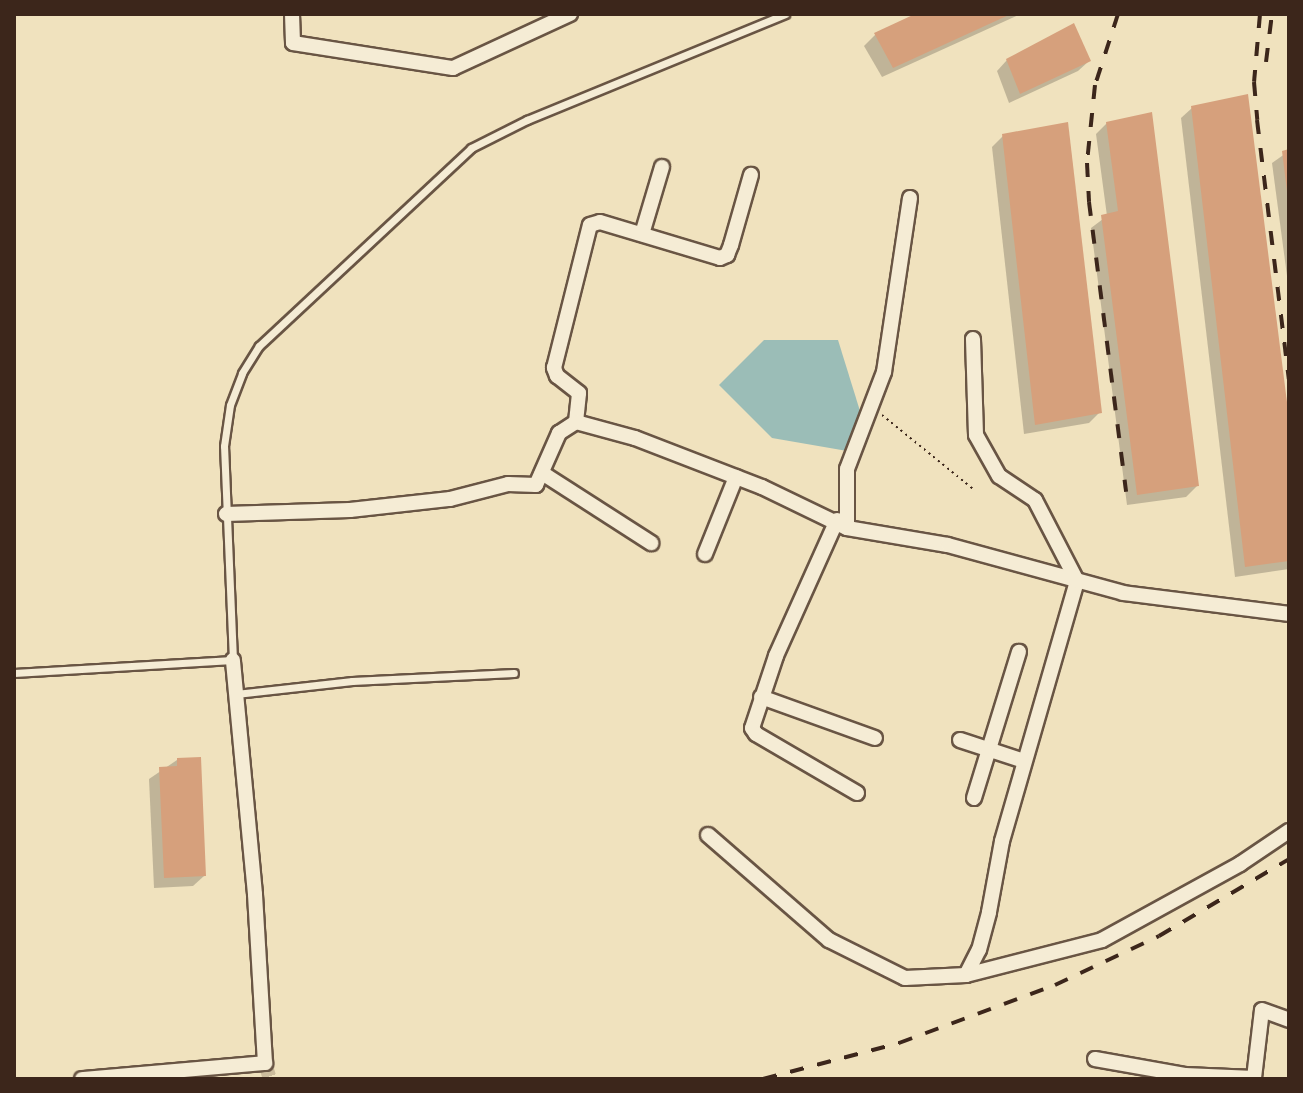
<!DOCTYPE html>
<html>
<head>
<meta charset="utf-8">
<style>
	body { margin:0 }
	#map { position:relative; width:1303px; height:1093px; overflow:hidden; background:#f0e2be; font-family:"Libre Bodoni",serif }
	div>[style] { position:absolute }
	.water>* { inset:0; background:#9bbdb7 }
	.shadow>* { inset:0; background:#0003 }
	.building>* { inset:0; background:#d6a07c }
	.street-tunnel>* { height:14px; margin-top:-7px; transform-origin:0; background:repeating-linear-gradient(90deg,#ccbc9d 0 14px,transparent 0 21px) }
	.path>* { height:2px; margin-top:-1px; transform-origin:0; background:repeating-linear-gradient(90deg,#3c261b 0 2px,transparent 0 6px) }
	.roads { filter:drop-shadow(2px 0 #695544) drop-shadow(-2px 0 #695544) drop-shadow(0 2px #695544) drop-shadow(0 -2px #695544) }
	.lane>* { height:7px; margin:-3.5px; padding:0 3.5px; transform-origin:3.5px; border-radius:3.5px; background:#f5ecd5 }
	.street>* { height:14px; margin:-7px; padding:0 7px; transform-origin:7px; border-radius:7px; background:#f5ecd5 }
	.rail>* { height:4px; margin-top:-2px; transform-origin:0; background:repeating-linear-gradient(90deg,#3c261b 0 14px,transparent 0 28px) }
	span { translate:-50% -50%; white-space:nowrap; text-align:center; line-height:1.15; -webkit-text-stroke:8px #f5ecd5; paint-order:stroke }
	.frame { position:absolute; inset:0; border:16px solid #3c261b; pointer-events:none }
</style>
</head>
<body>
<div id="map">
	<div class="water">
		<i style="clip-path:polygon(764px 340px,838px 340px,860px 411px,853px 452px,772px 438px,719px 385px)"></i>
	</div>
	<div class="shadow">
		<i style="clip-path:polygon(919px 14px,1021px 14px,882px 77px,864px 46px,875px 35px)"></i>
		<i style="clip-path:polygon(1007px 60px,1089px 61px,1078px 71px,1009px 103px,997px 71px)"></i>
		<i style="clip-path:polygon(1192px 108px,1289px 434px,1289px 569px,1235px 577px,1181px 118px)"></i>
		<i style="clip-path:polygon(1107px 123px,1197px 486px,1186px 497px,1127px 505px,1091px 228px,1107px 216px,1096px 134px)"></i>
		<i style="clip-path:polygon(1003px 136px,1100px 412px,1089px 423px,1024px 434px,992px 147px)"></i>
		<i style="clip-path:polygon(1289px 151px,1289px 291px,1272px 163px)"></i>
		<i style="clip-path:polygon(177px 760px,204px 876px,193px 886px,154px 888px,149px 779px)"></i>
	</div>
	<div class="building">
		<i style="clip-path:polygon(915px 14px,1011px 14px,893px 68px,874px 33px)"></i>
		<i style="clip-path:polygon(1074px 23px,1091px 61px,1020px 94px,1006px 59px)"></i>
		<i style="clip-path:polygon(1248px 94px,1289px 418px,1289px 561px,1245px 567px,1191px 106px)"></i>
		<i style="clip-path:polygon(1152px 112px,1199px 486px,1137px 495px,1101px 215px,1118px 211px,1106px 122px)"></i>
		<i style="clip-path:polygon(1068px 122px,1102px 413px,1035px 425px,1002px 134px)"></i>
		<i style="clip-path:polygon(1289px 149px,1289px 190px,1287px 191px,1282px 151px)"></i>
		<i style="clip-path:polygon(201px 757px,206px 876px,164px 878px,159px 767px,177px 766px,177px 758px)"></i>
	</div>
	<div class="street-tunnel">
		<i style="left:265px;top:1063px;width:17px;rotate:73deg"></i>
	</div>
	<div class="path">
		<i style="left:882px;top:415px;width:117px;rotate:39.1deg"></i>
	</div>
	<div class="roads">
		<div class="lane">
			<i style="left:14px;top:673px;width:219px;rotate:-3.4deg"></i>
			<i style="left:233px;top:660px;width:214px;rotate:-92.4deg"></i>
			<i style="left:224px;top:446px;width:41px;rotate:-81.7deg"></i>
			<i style="left:230px;top:405px;width:34px;rotate:-69deg"></i>
			<i style="left:242px;top:373px;width:32px;rotate:-58deg"></i>
			<i style="left:259px;top:346px;width:290px;rotate:-43deg"></i>
			<i style="left:471px;top:148px;width:63px;rotate:-26.6deg"></i>
			<i style="left:527px;top:120px;width:279px;rotate:-22.3deg"></i>
			<i style="left:236px;top:694px;width:117px;rotate:-6.4deg"></i>
			<i style="left:352px;top:681px;width:162px;rotate:-2.8deg"></i>
		</div>
		<div class="street">
			<i style="left:292px;top:14px;width:29px;rotate:88deg"></i>
			<i style="left:293px;top:43px;width:162px;rotate:8.9deg"></i>
			<i style="left:453px;top:68px;width:129px;rotate:-24.8deg"></i>
			<i style="left:642px;top:234px;width:70px;rotate:-73.4deg"></i>
			<i style="left:576px;top:422px;width:29px;rotate:-84deg"></i>
			<i style="left:579px;top:393px;width:28px;rotate:-142deg"></i>
			<i style="left:557px;top:376px;width:9px;rotate:-111deg"></i>
			<i style="left:554px;top:368px;width:147px;rotate:-75.9deg"></i>
			<i style="left:590px;top:225px;width:10px;rotate:-17deg"></i>
			<i style="left:600px;top:222px;width:125px;rotate:16.7deg"></i>
			<i style="left:720px;top:258px;width:8px;rotate:-23deg"></i>
			<i style="left:727px;top:255px;width:11px;rotate:-68deg"></i>
			<i style="left:731px;top:245px;width:73px;rotate:-74.1deg"></i>
			<i style="left:542px;top:473px;width:130px;rotate:32.7deg"></i>
			<i style="left:226px;top:514px;width:124px;rotate:-1.8deg"></i>
			<i style="left:350px;top:510px;width:101px;rotate:-6.3deg"></i>
			<i style="left:450px;top:499px;width:60px;rotate:-14.5deg"></i>
			<i style="left:508px;top:484px;width:28px;rotate:2deg"></i>
			<i style="left:536px;top:485px;width:57px;rotate:-66.1deg"></i>
			<i style="left:559px;top:433px;width:20px;rotate:-33deg"></i>
			<i style="left:576px;top:422px;width:61px;rotate:15.2deg"></i>
			<i style="left:635px;top:438px;width:136px;rotate:21.1deg"></i>
			<i style="left:762px;top:487px;width:94px;rotate:25.8deg"></i>
			<i style="left:847px;top:528px;width:102px;rotate:9.6deg"></i>
			<i style="left:948px;top:545px;width:181px;rotate:15.3deg"></i>
			<i style="left:1123px;top:593px;width:167px;rotate:7.2deg"></i>
			<i style="left:837px;top:520px;width:149px;rotate:114.2deg"></i>
			<i style="left:776px;top:656px;width:76px;rotate:108.4deg"></i>
			<i style="left:752px;top:728px;width:7px;rotate:56deg"></i>
			<i style="left:756px;top:734px;width:117px;rotate:30.3deg"></i>
			<i style="left:847px;top:528px;width:59px;rotate:-90deg"></i>
			<i style="left:847px;top:469px;width:104px;rotate:-69.1deg"></i>
			<i style="left:884px;top:372px;width:176px;rotate:-81.5deg"></i>
			<i style="left:705px;top:554px;width:83px;rotate:-68.1deg"></i>
			<i style="left:761px;top:697px;width:121px;rotate:19.8deg"></i>
			<i style="left:960px;top:740px;width:67px;rotate:18.2deg"></i>
			<i style="left:974px;top:798px;width:153px;rotate:-72.9deg"></i>
			<i style="left:708px;top:835px;width:160px;rotate:41deg"></i>
			<i style="left:829px;top:940px;width:85px;rotate:26.6deg"></i>
			<i style="left:905px;top:978px;width:61px;rotate:-2.8deg"></i>
			<i style="left:966px;top:975px;width:140px;rotate:-14.4deg"></i>
			<i style="left:1102px;top:940px;width:158px;rotate:-28.8deg"></i>
			<i style="left:1240px;top:864px;width:59px;rotate:-34deg"></i>
			<i style="left:966px;top:975px;width:28px;rotate:-63deg"></i>
			<i style="left:979px;top:950px;width:39px;rotate:-75deg"></i>
			<i style="left:989px;top:912px;width:72px;rotate:-79.6deg"></i>
			<i style="left:1002px;top:841px;width:271px;rotate:-73.9deg"></i>
			<i style="left:1077px;top:581px;width:91px;rotate:-117.4deg"></i>
			<i style="left:1035px;top:500px;width:43px;rotate:-146.3deg"></i>
			<i style="left:999px;top:476px;width:47px;rotate:-119.3deg"></i>
			<i style="left:976px;top:435px;width:96px;rotate:-91.8deg"></i>
			<i style="left:1095px;top:1059px;width:91px;rotate:10.1deg"></i>
			<i style="left:1185px;top:1075px;width:69px;rotate:2.5deg"></i>
			<i style="left:1254px;top:1078px;width:68px;rotate:-83.3deg"></i>
			<i style="left:1262px;top:1010px;width:29px;rotate:20deg"></i>
			<i style="left:82px;top:1079px;width:184px;rotate:-5deg"></i>
			<i style="left:265px;top:1063px;width:169px;rotate:-93.4deg"></i>
			<i style="left:255px;top:894px;width:235px;rotate:-95.4deg"></i>
		</div>
	</div>
	<div class="rail">
		<i style="left:1118px;top:14px;width:75px;rotate:107.9deg"></i>
		<i style="left:1095px;top:85px;width:78px;rotate:95.9deg"></i>
		<i style="left:1087px;top:163px;width:39px;rotate:87deg"></i>
		<i style="left:1089px;top:202px;width:292px;rotate:82.7deg"></i>
		<i style="left:1260px;top:14px;width:68px;rotate:95deg"></i>
		<i style="left:1254px;top:82px;width:38px;rotate:85deg"></i>
		<i style="left:1257px;top:120px;width:261px;rotate:83deg"></i>
		<i style="left:1266px;top:62px;width:48px;rotate:-82.9deg"></i>
		<i style="left:763px;top:1079px;width:141px;rotate:-14.8deg"></i>
		<i style="left:899px;top:1043px;width:166px;rotate:-20.4deg"></i>
		<i style="left:1055px;top:985px;width:115px;rotate:-25.2deg"></i>
		<i style="left:1159px;top:936px;width:151px;rotate:-30.6deg"></i>
	</div>
	<div class="frame"></div>
</div>
</body>
</html>
